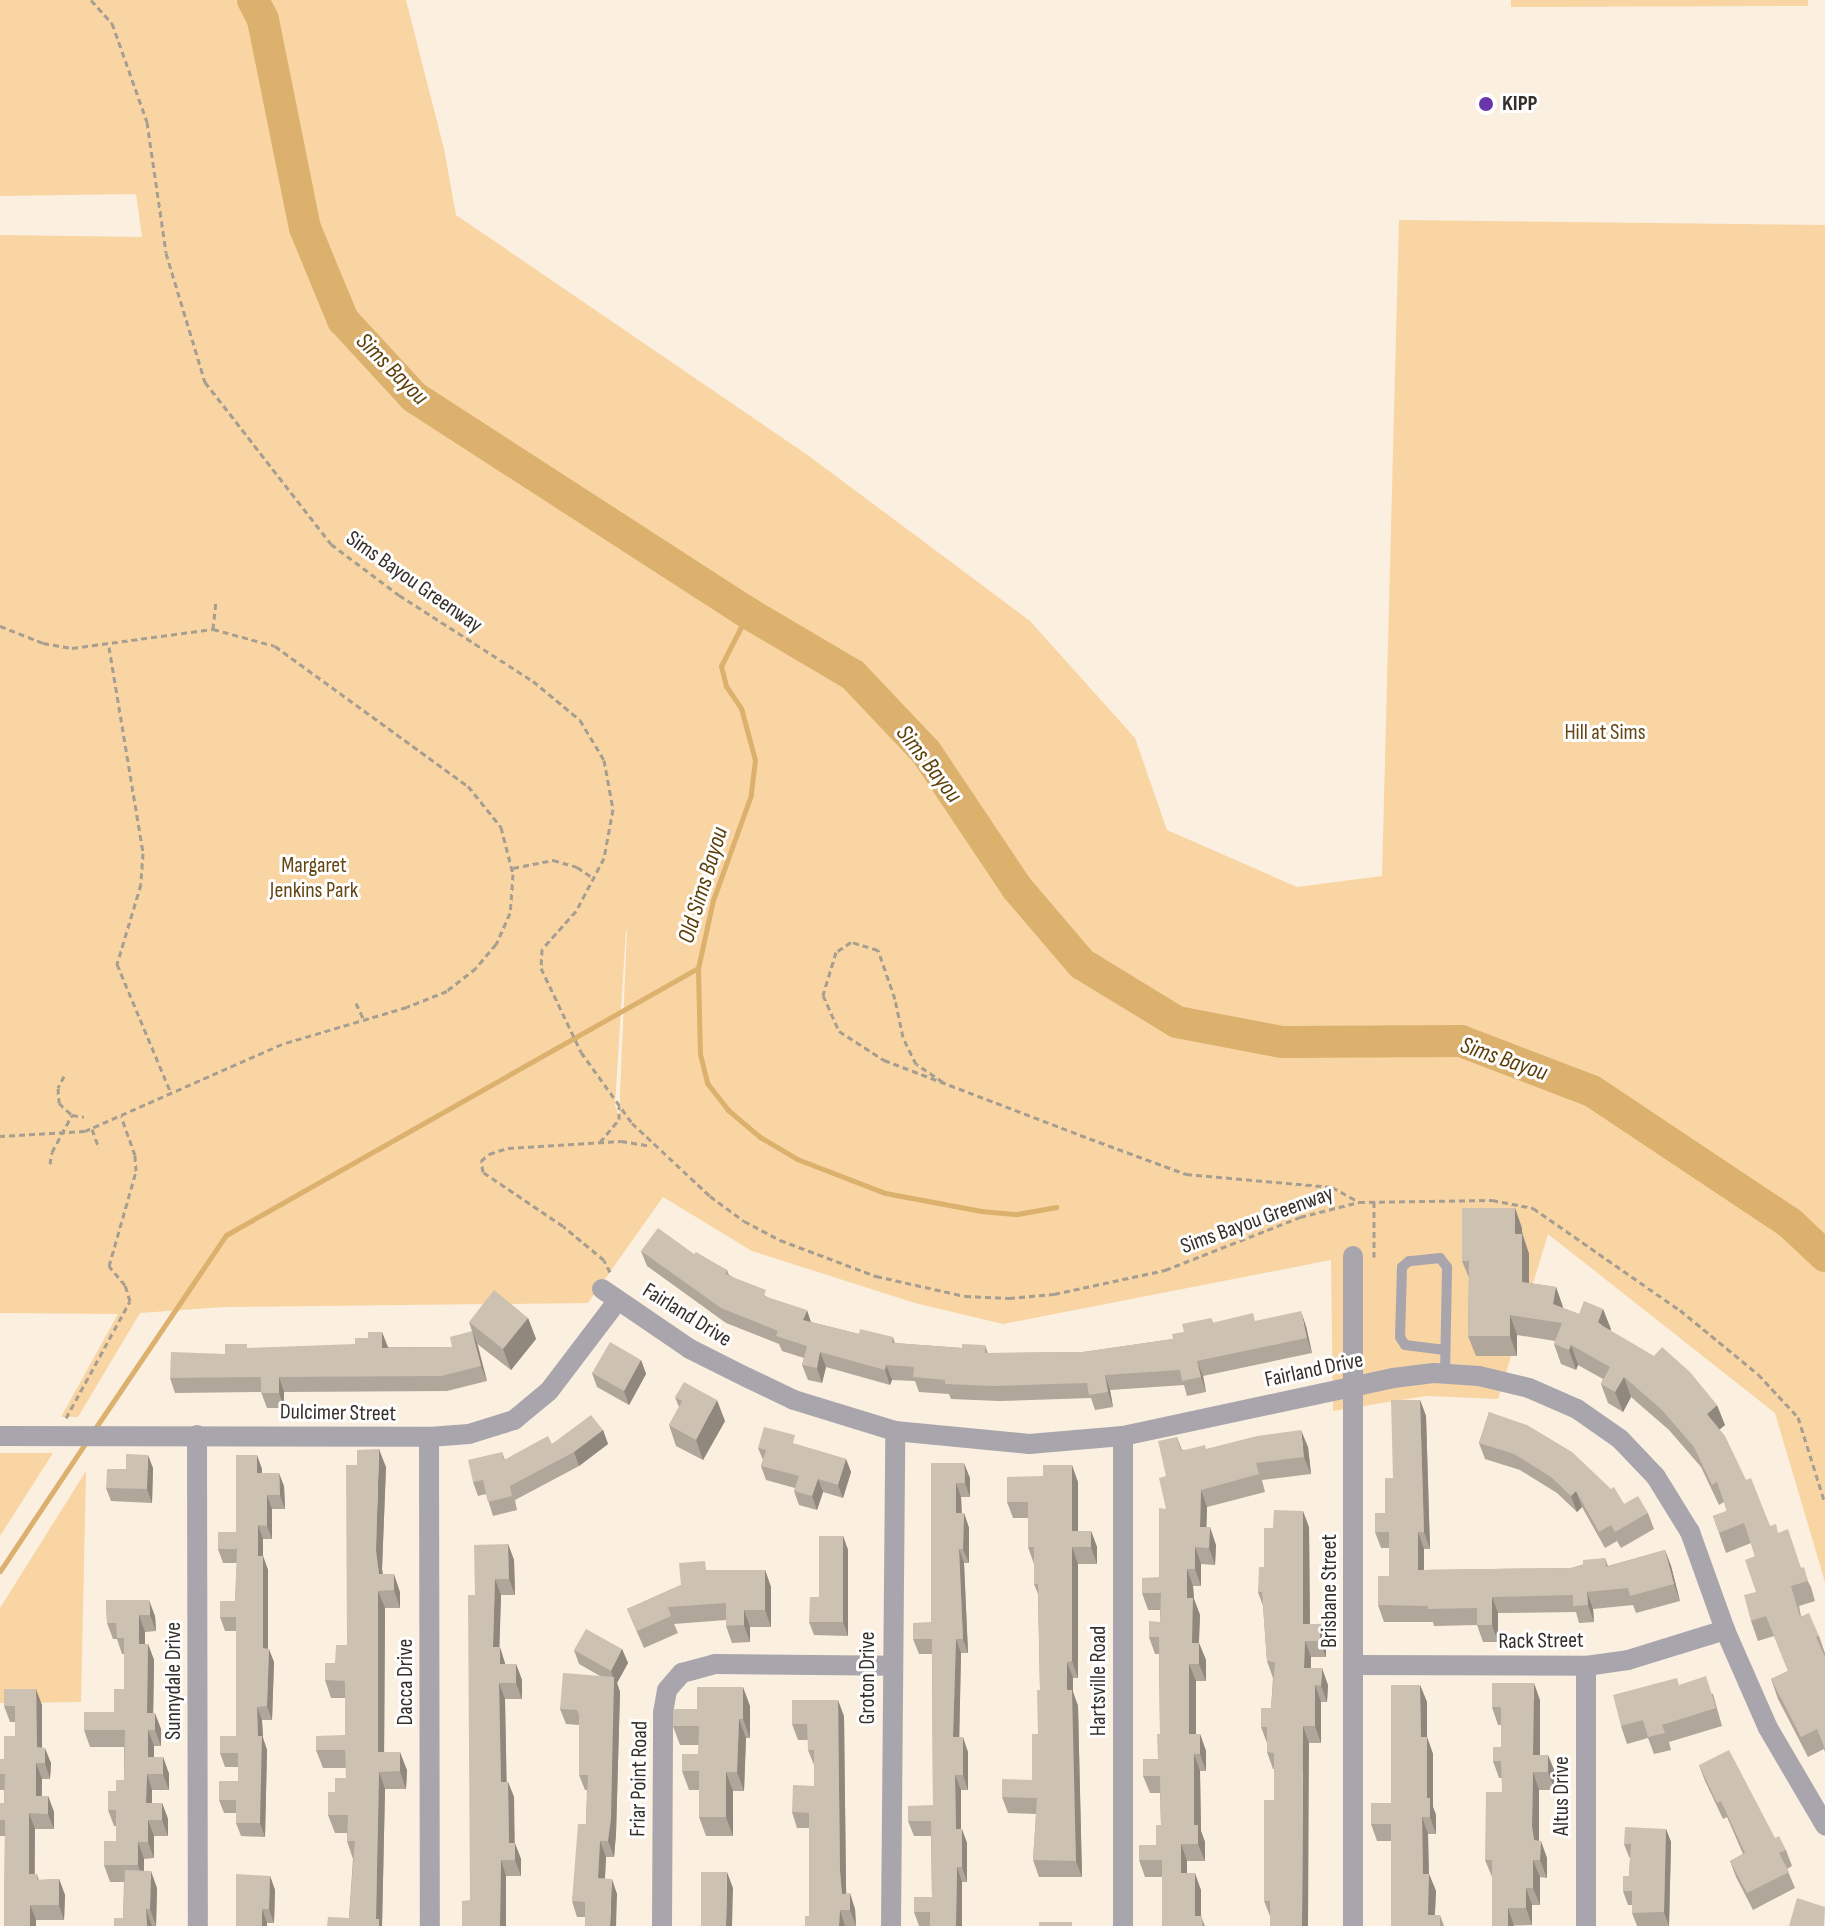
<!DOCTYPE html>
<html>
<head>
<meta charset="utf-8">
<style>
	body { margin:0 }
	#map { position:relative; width:1825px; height:1926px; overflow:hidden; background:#fbefdf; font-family:"Sofia Sans Condensed",sans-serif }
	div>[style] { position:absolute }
	.green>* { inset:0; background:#f8d5a2 }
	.stream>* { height:5px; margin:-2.5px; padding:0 2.5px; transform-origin:2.5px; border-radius:2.5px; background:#dcb06d }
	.river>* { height:32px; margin:-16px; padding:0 16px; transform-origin:16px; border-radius:16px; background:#dcb06d }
	.path>* { height:3px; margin-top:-1.5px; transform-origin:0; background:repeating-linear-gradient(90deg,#a79e92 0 6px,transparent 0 10px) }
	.service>* { height:10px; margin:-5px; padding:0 5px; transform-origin:5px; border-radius:5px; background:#a8a5ad }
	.minor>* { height:20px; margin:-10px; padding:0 10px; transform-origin:10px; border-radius:10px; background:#a8a5ad }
	.wall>* { inset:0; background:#b0a699 }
	.shaded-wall>* { inset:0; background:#90877d }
	.building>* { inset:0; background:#cdc1b2 }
	.dots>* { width:22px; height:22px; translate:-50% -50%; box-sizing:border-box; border:4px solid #fefefe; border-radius:50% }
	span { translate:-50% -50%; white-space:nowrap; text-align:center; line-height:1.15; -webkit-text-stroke:6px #fefefe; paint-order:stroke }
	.poi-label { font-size:22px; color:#342f29; font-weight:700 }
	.left { translate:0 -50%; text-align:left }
	.street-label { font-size:22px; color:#342f29 }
	.park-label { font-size:22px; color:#654613 }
	.water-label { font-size:24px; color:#5d3f08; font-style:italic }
</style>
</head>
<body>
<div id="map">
	<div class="green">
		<i style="clip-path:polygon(evenodd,0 0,406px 0,444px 149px,456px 215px,809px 456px,1030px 621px,1135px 738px,1167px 830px,1297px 887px,1382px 876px,1399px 220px,1825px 225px,1825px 1582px,1775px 1413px,1548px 1234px,1498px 1399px,1426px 1396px,1333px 1411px,1331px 1260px,1003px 1324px,915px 1303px,752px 1251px,663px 1197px,588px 1303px,223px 1307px,140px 1313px,78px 1417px,61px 1417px,118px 1314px,0 1313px,0 235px,142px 237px,136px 194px,0 196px,0 0,626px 930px,627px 931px,619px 1116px,615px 1105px,626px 930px)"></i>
		<i style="clip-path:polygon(1511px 0,1808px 0,1808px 6px,1511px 7px)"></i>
		<i style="clip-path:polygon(0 1453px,53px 1453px,0 1536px)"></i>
		<i style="clip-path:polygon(86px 1471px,81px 1702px,0 1703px,0 1608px)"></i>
	</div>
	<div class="stream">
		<i style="left:748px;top:613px;width:59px;rotate:117deg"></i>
		<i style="left:721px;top:666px;width:21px;rotate:76deg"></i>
		<i style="left:726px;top:686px;width:27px;rotate:56deg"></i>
		<i style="left:741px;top:708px;width:54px;rotate:74.9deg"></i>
		<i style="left:755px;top:760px;width:35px;rotate:97deg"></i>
		<i style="left:751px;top:795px;width:112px;rotate:109.9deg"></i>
		<i style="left:713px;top:900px;width:70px;rotate:102.4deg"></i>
		<i style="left:698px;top:968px;width:86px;rotate:88.7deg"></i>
		<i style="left:700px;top:1054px;width:30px;rotate:76deg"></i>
		<i style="left:707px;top:1083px;width:34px;rotate:52deg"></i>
		<i style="left:728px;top:1110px;width:42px;rotate:40.2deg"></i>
		<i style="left:760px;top:1137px;width:43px;rotate:30.7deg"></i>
		<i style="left:797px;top:1159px;width:94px;rotate:21.1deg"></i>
		<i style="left:885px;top:1193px;width:98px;rotate:10.6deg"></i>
		<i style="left:981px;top:1211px;width:36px;rotate:5deg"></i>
		<i style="left:1017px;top:1214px;width:40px;rotate:-10deg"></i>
		<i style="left:94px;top:1430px;width:235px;rotate:-55.9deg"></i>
		<i style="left:226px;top:1235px;width:542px;rotate:-29.5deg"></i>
		<i style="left:0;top:1571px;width:155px;rotate:-56.3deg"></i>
	</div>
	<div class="river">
		<i style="left:253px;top:0;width:22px;rotate:63deg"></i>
		<i style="left:263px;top:20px;width:212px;rotate:78.6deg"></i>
		<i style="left:305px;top:228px;width:100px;rotate:67.6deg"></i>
		<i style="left:343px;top:320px;width:105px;rotate:47.3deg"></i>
		<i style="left:414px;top:397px;width:398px;rotate:32.9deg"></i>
		<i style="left:748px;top:613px;width:122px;rotate:30.6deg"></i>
		<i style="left:853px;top:675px;width:106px;rotate:46.5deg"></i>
		<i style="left:926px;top:752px;width:164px;rotate:56.2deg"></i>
		<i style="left:1017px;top:888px;width:100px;rotate:49.5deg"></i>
		<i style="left:1082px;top:964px;width:111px;rotate:31.4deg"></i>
		<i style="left:1177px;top:1022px;width:107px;rotate:10.8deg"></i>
		<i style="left:1282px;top:1042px;width:179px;rotate:-0.3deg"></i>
		<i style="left:1461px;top:1041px;width:140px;rotate:20.9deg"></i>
		<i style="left:1592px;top:1091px;width:238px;rotate:33.7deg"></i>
		<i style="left:1790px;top:1223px;width:48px;rotate:43.3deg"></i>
	</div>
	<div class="path">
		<i style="left:91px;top:0;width:31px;rotate:48deg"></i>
		<i style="left:112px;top:23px;width:105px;rotate:70.5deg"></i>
		<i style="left:147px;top:122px;width:132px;rotate:81.7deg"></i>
		<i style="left:166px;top:253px;width:135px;rotate:73.2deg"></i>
		<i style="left:205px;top:382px;width:205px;rotate:52.1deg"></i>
		<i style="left:331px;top:544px;width:85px;rotate:36.9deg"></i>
		<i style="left:399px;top:595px;width:159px;rotate:32.7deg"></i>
		<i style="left:533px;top:681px;width:61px;rotate:39.7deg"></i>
		<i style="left:580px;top:720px;width:47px;rotate:59deg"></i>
		<i style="left:604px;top:760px;width:50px;rotate:79.6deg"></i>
		<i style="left:613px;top:809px;width:50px;rotate:100.4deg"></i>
		<i style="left:604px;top:858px;width:60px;rotate:117.8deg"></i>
		<i style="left:576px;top:911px;width:51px;rotate:131.8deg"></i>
		<i style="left:542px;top:949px;width:19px;rotate:93deg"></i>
		<i style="left:541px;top:968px;width:93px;rotate:64.5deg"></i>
		<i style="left:581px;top:1052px;width:87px;rotate:54.3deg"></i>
		<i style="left:632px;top:1123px;width:107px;rotate:43.1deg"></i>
		<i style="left:710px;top:1196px;width:42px;rotate:36.3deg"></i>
		<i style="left:744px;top:1221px;width:41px;rotate:27.8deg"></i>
		<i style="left:780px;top:1240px;width:103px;rotate:20.6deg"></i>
		<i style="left:876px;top:1276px;width:91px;rotate:12.7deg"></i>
		<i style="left:965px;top:1296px;width:44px;rotate:2.6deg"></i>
		<i style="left:1009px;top:1298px;width:45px;rotate:-5.1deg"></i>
		<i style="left:1054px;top:1294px;width:114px;rotate:-12.2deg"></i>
		<i style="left:1165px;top:1270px;width:145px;rotate:-21.4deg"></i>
		<i style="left:1300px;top:1217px;width:61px;rotate:-14.3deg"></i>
		<i style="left:1359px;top:1202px;width:133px;rotate:-0.9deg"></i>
		<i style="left:1492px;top:1200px;width:42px;rotate:11deg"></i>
		<i style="left:1533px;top:1208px;width:179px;rotate:34.8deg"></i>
		<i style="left:1680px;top:1310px;width:101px;rotate:39.4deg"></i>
		<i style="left:1758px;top:1374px;width:59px;rotate:47.1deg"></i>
		<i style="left:1798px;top:1417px;width:90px;rotate:72.6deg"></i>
		<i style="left:0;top:626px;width:46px;rotate:21.6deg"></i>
		<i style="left:43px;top:643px;width:29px;rotate:10deg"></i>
		<i style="left:72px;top:648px;width:142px;rotate:-7.7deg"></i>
		<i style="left:213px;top:629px;width:64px;rotate:15.3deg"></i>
		<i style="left:275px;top:646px;width:238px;rotate:36deg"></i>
		<i style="left:468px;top:786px;width:53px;rotate:51.2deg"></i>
		<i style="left:501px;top:827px;width:49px;rotate:75.7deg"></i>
		<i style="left:513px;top:874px;width:39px;rotate:94deg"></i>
		<i style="left:510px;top:913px;width:34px;rotate:114deg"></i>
		<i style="left:496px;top:944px;width:31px;rotate:130deg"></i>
		<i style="left:476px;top:968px;width:37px;rotate:142deg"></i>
		<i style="left:447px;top:991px;width:43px;rotate:158.2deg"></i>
		<i style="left:407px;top:1007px;width:130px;rotate:163.5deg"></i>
		<i style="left:282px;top:1044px;width:215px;rotate:156.2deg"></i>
		<i style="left:85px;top:1131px;width:85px;rotate:176.6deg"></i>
		<i style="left:213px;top:629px;width:28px;rotate:-84deg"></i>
		<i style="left:109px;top:647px;width:209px;rotate:80.6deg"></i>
		<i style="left:143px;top:853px;width:31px;rotate:94deg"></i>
		<i style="left:141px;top:884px;width:84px;rotate:106.7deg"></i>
		<i style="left:117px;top:964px;width:140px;rotate:67.3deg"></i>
		<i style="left:513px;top:868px;width:41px;rotate:-11.3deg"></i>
		<i style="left:553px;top:860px;width:25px;rotate:16deg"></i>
		<i style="left:577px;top:867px;width:18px;rotate:34deg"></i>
		<i style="left:356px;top:1003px;width:17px;rotate:65deg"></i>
		<i style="left:64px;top:1076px;width:13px;rotate:117deg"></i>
		<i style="left:58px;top:1088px;width:15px;rotate:86deg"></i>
		<i style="left:59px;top:1103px;width:18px;rotate:43deg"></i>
		<i style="left:72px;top:1115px;width:12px;rotate:9deg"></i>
		<i style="left:943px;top:1082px;width:32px;rotate:-146deg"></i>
		<i style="left:916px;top:1064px;width:30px;rotate:-116deg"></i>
		<i style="left:903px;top:1037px;width:39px;rotate:-102deg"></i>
		<i style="left:895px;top:999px;width:52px;rotate:-109.1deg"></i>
		<i style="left:878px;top:950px;width:28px;rotate:-163deg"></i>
		<i style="left:851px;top:942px;width:18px;rotate:146deg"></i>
		<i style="left:836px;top:952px;width:45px;rotate:106.8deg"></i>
		<i style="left:823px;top:995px;width:39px;rotate:66deg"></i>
		<i style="left:839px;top:1031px;width:54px;rotate:32.8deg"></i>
		<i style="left:884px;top:1060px;width:210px;rotate:20.9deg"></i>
		<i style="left:1080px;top:1135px;width:113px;rotate:20.2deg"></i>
		<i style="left:1186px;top:1174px;width:147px;rotate:5.1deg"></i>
		<i style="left:1332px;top:1187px;width:31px;rotate:29deg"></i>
		<i style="left:92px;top:1129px;width:20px;rotate:70deg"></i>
		<i style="left:600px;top:1142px;width:30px;rotate:-50deg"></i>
		<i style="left:619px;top:1119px;width:13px;rotate:-90deg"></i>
		<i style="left:50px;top:1164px;width:12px;rotate:-81deg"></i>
		<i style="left:52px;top:1152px;width:42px;rotate:-61.6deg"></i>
		<i style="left:1374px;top:1201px;width:56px;rotate:90deg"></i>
		<i style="left:610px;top:1272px;width:13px;rotate:-117deg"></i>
		<i style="left:604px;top:1260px;width:53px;rotate:-140.3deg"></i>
		<i style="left:563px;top:1226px;width:97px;rotate:-146deg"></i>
		<i style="left:483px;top:1172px;width:11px;rotate:-100deg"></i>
		<i style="left:481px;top:1161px;width:11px;rotate:-41deg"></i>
		<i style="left:489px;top:1154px;width:20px;rotate:-18deg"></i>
		<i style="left:508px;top:1148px;width:113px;rotate:-3.5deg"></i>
		<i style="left:621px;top:1141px;width:30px;rotate:9deg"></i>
		<i style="left:66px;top:1418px;width:133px;rotate:-61.3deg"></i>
		<i style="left:130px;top:1301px;width:17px;rotate:-107deg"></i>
		<i style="left:125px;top:1285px;width:25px;rotate:-130deg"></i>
		<i style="left:109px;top:1266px;width:99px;rotate:-74.1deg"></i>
		<i style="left:136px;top:1171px;width:16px;rotate:-94deg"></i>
		<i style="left:135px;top:1155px;width:41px;rotate:-109.7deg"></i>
	</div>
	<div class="service">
		<i style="left:1445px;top:1374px;width:107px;rotate:-88.9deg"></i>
		<i style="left:1447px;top:1267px;width:11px;rotate:-128deg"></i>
		<i style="left:1440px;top:1258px;width:31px;rotate:174deg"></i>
		<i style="left:1409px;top:1261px;width:9px;rotate:139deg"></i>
		<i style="left:1402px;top:1267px;width:70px;rotate:91.6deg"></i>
		<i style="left:1400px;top:1337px;width:9px;rotate:58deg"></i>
		<i style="left:1405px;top:1345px;width:40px;rotate:7.1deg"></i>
	</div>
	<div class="minor">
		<i style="left:1353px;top:1256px;width:670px;rotate:90deg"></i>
		<i style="left:602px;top:1289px;width:107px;rotate:34.3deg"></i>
		<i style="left:690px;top:1349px;width:65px;rotate:26.6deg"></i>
		<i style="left:748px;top:1378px;width:51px;rotate:25.6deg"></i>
		<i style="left:794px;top:1400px;width:106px;rotate:17.1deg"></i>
		<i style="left:895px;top:1431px;width:135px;rotate:5.5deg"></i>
		<i style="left:1029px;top:1444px;width:94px;rotate:-4.9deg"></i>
		<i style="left:1123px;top:1436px;width:276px;rotate:-12.1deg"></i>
		<i style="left:1393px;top:1378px;width:41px;rotate:-7deg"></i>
		<i style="left:1434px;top:1373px;width:45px;rotate:3.8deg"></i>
		<i style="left:1479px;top:1376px;width:51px;rotate:13.5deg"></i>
		<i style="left:1529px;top:1388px;width:52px;rotate:23.6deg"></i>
		<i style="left:1577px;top:1409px;width:52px;rotate:34.9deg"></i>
		<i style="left:1620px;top:1439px;width:52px;rotate:46.5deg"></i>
		<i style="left:1656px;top:1477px;width:65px;rotate:58.3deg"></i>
		<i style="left:1690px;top:1532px;width:104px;rotate:70.3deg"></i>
		<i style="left:1725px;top:1630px;width:107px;rotate:66.3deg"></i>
		<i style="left:1768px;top:1728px;width:113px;rotate:59.6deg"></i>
		<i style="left:197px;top:1435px;width:491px;rotate:89.9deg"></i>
		<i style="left:0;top:1436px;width:429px;rotate:0.1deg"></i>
		<i style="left:429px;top:1437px;width:40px;rotate:-4.3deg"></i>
		<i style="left:469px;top:1434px;width:47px;rotate:-17.3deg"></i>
		<i style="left:514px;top:1420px;width:45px;rotate:-39.6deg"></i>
		<i style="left:549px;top:1391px;width:114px;rotate:-52.8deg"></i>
		<i style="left:429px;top:1437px;width:489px;rotate:89.9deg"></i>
		<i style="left:1354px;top:1665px;width:232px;rotate:0.2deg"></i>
		<i style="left:1586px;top:1666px;width:42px;rotate:-8.1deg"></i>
		<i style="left:1628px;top:1660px;width:102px;rotate:-17.2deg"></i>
		<i style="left:662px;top:1926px;width:213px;rotate:-89.7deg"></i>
		<i style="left:663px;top:1713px;width:23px;rotate:-80deg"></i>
		<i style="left:667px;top:1690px;width:23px;rotate:-49deg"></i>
		<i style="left:682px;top:1673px;width:34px;rotate:-15deg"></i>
		<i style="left:715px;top:1664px;width:177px;rotate:0.6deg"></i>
		<i style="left:891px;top:1926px;width:495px;rotate:-89.5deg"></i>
		<i style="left:1123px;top:1926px;width:490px;rotate:-90deg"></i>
		<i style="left:1586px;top:1926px;width:260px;rotate:-90deg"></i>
	</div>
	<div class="wall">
		<i style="clip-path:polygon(1515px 1208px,1529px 1254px,1529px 1283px,1556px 1287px,1563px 1308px,1579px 1314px,1603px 1309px,1610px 1330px,1725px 1425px,1719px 1430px,1770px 1526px,1778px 1533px,1801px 1568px,1811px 1587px,1815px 1601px,1799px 1606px,1801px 1616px,1819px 1636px,1825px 1653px,1825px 1752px,1824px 1749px,1808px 1757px,1778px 1699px,1771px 1679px,1788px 1671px,1787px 1668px,1774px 1636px,1758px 1641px,1751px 1621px,1756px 1592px,1755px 1556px,1751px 1543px,1726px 1553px,1713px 1516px,1727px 1511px,1724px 1502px,1719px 1505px,1701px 1467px,1669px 1430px,1631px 1397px,1623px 1412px,1608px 1403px,1601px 1384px,1603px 1379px,1578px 1365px,1576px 1370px,1561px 1364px,1554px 1344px,1555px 1341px,1517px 1335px,1517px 1356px,1476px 1356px,1468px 1336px,1469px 1278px,1462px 1261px)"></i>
		<i style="clip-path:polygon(641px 1251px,694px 1254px,727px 1270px,729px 1275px,811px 1322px,859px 1334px,893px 1337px,895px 1343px,962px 1348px,985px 1345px,988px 1353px,1083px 1352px,1173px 1339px,1184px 1332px,1211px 1318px,1213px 1323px,1256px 1321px,1306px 1326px,1312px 1353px,1203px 1376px,1206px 1392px,1187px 1396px,1184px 1385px,1110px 1390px,1113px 1407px,1095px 1410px,1091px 1398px,999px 1401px,951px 1399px,949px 1394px,919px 1392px,915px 1381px,892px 1380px,890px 1385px,826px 1367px,822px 1383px,808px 1380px,802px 1365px,804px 1358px,782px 1351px,779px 1344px,726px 1323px,647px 1266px)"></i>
		<i style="clip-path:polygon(528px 1318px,536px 1339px,511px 1370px,476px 1343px,487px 1381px,447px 1391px,284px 1392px,284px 1408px,267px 1408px,261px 1392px,175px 1393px,170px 1378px,225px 1354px,248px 1348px,452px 1347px,472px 1331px,469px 1322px)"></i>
		<i style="clip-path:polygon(641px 1360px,646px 1374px,629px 1405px,597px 1387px,592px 1373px)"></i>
		<i style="clip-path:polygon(675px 1397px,725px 1421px,703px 1460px,676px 1446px,669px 1425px,679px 1407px)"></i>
		<i style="clip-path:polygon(1420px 1400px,1426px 1416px,1430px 1549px,1424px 1549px,1424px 1570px,1571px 1568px,1605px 1558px,1608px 1566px,1665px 1550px,1671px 1566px,1680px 1601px,1636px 1613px,1633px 1605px,1593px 1609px,1594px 1622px,1579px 1623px,1576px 1612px,1498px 1613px,1498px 1642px,1483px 1642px,1477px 1625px,1434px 1626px,1433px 1622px,1384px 1622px,1378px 1605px,1389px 1576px,1389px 1548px,1381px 1548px,1375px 1532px,1385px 1513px,1393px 1478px)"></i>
		<i style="clip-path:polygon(1489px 1412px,1624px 1504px,1648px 1513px,1654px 1529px,1621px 1548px,1617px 1541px,1605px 1548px,1582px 1507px,1577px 1512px,1557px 1493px,1520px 1470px,1485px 1459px,1479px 1443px)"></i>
		<i style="clip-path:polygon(603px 1430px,608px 1444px,579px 1466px,515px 1500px,517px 1510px,493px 1516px,486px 1494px,478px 1496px,473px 1482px,502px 1452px,505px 1460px,552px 1444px)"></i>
		<i style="clip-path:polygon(1177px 1437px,1182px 1450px,1206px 1449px,1308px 1447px,1311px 1474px,1262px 1480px,1265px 1492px,1207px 1507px,1206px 1527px,1216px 1545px,1215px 1565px,1201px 1564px,1201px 1586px,1193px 1586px,1194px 1599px,1200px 1615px,1199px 1643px,1206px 1660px,1206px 1681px,1196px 1681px,1196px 1734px,1200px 1734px,1206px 1751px,1206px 1771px,1200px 1771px,1201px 1831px,1205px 1842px,1205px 1861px,1187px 1861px,1187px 1873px,1201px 1890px,1201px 1916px,1205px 1926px,1162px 1926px,1162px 1877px,1145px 1877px,1139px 1860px,1156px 1845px,1161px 1825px,1160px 1793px,1150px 1793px,1143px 1776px,1158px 1759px,1160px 1734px,1159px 1654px,1155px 1654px,1149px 1637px,1160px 1622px,1160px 1610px,1148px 1610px,1142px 1593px,1159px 1577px,1166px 1509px)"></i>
		<i style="clip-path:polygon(798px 1445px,846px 1459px,851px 1472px,843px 1498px,823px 1492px,817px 1510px,799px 1505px,794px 1491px,795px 1488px,766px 1480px,761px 1466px,763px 1460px,758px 1448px)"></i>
		<i style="clip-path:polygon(931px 1463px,970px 1478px,970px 1497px,961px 1497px,962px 1513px,964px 1513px,969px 1528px,969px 1563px,964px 1563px,968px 1653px,961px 1653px,959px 1737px,968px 1752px,968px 1790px,961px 1790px,961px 1829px,967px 1843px,967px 1882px,962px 1882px,962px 1926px,919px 1926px,914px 1912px,932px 1897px,931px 1836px,914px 1836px,908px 1821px,933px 1805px,932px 1654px,919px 1654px,913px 1639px,931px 1622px)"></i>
		<i style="clip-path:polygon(386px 1467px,382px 1569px,383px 1574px,400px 1592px,400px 1608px,385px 1608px,384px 1752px,407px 1770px,406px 1789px,385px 1789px,382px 1926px,327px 1926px,349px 1918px,353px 1859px,347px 1841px,347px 1833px,335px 1833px,328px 1815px,335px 1792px,346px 1778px,346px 1768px,323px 1768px,316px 1750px,345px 1735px,345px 1698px,331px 1698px,325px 1680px,347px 1645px)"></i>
		<i style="clip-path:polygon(153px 1468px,152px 1503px,111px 1501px,106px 1488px)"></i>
		<i style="clip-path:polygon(262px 1469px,262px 1473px,284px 1486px,285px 1509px,272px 1509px,272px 1539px,263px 1539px,263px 1556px,268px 1570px,268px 1649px,274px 1662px,272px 1720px,262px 1720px,263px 1738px,267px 1750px,265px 1837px,241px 1836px,236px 1823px,236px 1813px,224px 1813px,219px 1800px,238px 1781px,238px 1767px,225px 1767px,220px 1753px,236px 1736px,236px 1631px,225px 1631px,220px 1617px,235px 1601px,237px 1563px,223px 1563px,218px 1549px,236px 1532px)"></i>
		<i style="clip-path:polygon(1043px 1476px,1078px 1482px,1078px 1531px,1091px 1531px,1097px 1547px,1097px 1564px,1078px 1564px,1078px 1678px,1073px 1678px,1073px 1692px,1078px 1706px,1082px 1877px,1039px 1877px,1033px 1860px,1036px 1814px,1008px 1813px,1002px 1797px,1032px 1780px,1038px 1734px,1040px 1690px,1038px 1594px,1034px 1584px,1034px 1564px,1028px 1547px,1028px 1518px,1013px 1518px,1007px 1502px)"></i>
		<i style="clip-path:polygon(1309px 1527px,1310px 1624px,1320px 1624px,1326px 1641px,1326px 1657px,1311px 1657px,1311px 1668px,1328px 1685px,1327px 1702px,1321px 1702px,1321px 1743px,1309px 1743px,1270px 1916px,1264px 1901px,1274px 1800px,1274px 1769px,1273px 1769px,1267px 1752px,1267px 1743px,1261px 1727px,1271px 1708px,1273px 1678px,1267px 1661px,1263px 1606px,1258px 1592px,1264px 1567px)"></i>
		<i style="clip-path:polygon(843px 1536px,848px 1550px,848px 1636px,814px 1635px,809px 1622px)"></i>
		<i style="clip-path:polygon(508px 1544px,514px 1560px,515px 1595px,501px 1595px,499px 1647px,505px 1664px,516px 1664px,522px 1680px,522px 1699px,505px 1699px,506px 1782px,508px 1782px,514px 1797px,514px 1843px,521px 1859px,521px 1876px,506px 1876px,506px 1926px,462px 1926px,470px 1900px,475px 1595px)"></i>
		<i style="clip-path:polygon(709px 1570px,765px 1570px,771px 1587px,771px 1627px,750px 1627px,750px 1642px,732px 1643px,726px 1626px,726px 1620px,674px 1624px,678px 1633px,644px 1648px,627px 1609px,681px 1585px)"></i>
		<i style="clip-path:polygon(106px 1600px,155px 1616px,156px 1631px,145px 1632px,145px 1644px,148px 1644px,154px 1660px,153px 1713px,161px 1729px,161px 1746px,154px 1746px,154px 1757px,163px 1757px,169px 1774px,169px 1790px,152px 1790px,152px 1803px,162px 1803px,168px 1819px,168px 1836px,154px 1836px,154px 1858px,144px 1859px,144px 1871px,157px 1888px,156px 1926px,114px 1926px,123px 1918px,124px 1882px,110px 1882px,104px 1865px,116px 1841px,116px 1826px,114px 1826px,108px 1810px,116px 1791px,124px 1780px,124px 1747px,90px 1747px,84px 1730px,114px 1712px,124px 1689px,124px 1654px,122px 1654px,117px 1639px,113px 1639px,107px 1623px)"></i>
		<i style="clip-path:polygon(622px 1649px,628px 1663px,617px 1683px,620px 1692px,616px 1834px,614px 1857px,606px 1857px,605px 1879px,617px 1894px,585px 1917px,577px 1917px,572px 1901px,586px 1824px,587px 1790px,585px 1790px,579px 1775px,579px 1725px,566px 1724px,560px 1709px,600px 1676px,579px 1664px,574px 1650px)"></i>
		<i style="clip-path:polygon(1420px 1685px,1427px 1702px,1427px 1737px,1433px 1754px,1433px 1807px,1436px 1815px,1436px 1834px,1428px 1834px,1429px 1874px,1436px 1891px,1435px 1915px,1440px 1915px,1444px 1926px,1391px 1926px,1391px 1841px,1377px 1841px,1371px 1824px,1391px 1803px)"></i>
		<i style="clip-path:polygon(1680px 1685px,1713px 1694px,1722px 1726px,1669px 1742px,1671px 1750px,1654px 1754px,1648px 1738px,1627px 1744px,1621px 1726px)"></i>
		<i style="clip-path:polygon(1540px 1700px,1540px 1755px,1555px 1772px,1555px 1790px,1539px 1790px,1539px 1841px,1547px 1858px,1547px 1878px,1540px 1877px,1540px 1905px,1532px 1905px,1532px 1925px,1492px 1926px,1492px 1877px,1485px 1860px,1502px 1792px,1502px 1778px,1499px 1778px,1493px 1761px,1501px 1747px,1501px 1725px,1498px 1725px,1492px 1707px)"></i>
		<i style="clip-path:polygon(42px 1705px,42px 1747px,51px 1763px,50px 1779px,42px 1779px,42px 1796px,48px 1796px,54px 1812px,54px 1829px,35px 1829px,35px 1874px,37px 1874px,39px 1880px,59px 1879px,65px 1895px,64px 1920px,36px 1920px,36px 1926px,4px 1926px,5px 1836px,0 1836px,0 1803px,4px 1803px,4px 1790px,0 1790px,0 1759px,4px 1759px,15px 1736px,15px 1722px,10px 1722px,4px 1706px)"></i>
		<i style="clip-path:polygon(750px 1706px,750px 1738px,746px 1738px,744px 1791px,733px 1791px,733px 1836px,706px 1836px,699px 1817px,699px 1790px,689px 1790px,682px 1771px,698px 1754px,699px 1745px,680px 1745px,673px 1726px,697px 1709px)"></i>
		<i style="clip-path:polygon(844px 1716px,846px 1887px,846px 1893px,855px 1909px,856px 1926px,805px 1926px,809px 1916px,809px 1828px,797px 1828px,792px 1812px,814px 1786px,814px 1765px,808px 1750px,808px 1740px,798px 1740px,792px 1724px)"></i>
		<i style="clip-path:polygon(1699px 1765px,1786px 1850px,1792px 1866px,1787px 1869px,1795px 1888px,1753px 1910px,1736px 1877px,1730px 1861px,1743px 1854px,1727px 1817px,1723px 1819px,1705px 1781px)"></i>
		<i style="clip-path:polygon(1666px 1829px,1671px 1842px,1669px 1926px,1637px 1926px,1632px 1913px,1632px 1905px,1628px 1905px,1623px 1891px,1629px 1876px,1630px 1858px,1629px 1857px,1624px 1844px)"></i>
		<i style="clip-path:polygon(270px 1876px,275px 1890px,274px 1923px,267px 1923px,267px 1926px,236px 1926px)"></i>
	</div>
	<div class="shaded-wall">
		<i style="clip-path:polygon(1515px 1208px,1522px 1228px,1522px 1254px,1515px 1234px)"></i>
		<i style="clip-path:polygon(1522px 1234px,1529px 1254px,1529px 1302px,1522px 1282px)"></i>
		<i style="clip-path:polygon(1556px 1287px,1563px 1307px,1560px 1324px,1553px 1304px)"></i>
		<i style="clip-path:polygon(1603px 1309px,1611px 1329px,1606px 1341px,1598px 1322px)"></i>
		<i style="clip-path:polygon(807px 1310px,812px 1325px,803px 1320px)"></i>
		<i style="clip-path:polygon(1301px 1311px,1306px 1326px,1312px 1353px,1307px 1338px)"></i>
		<i style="clip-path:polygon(1510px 1315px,1517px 1335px,1517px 1356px,1510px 1336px)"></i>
		<i style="clip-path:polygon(528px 1318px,536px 1339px,511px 1370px,503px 1349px)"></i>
		<i style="clip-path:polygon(472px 1331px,478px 1346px,487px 1381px,481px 1366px)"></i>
		<i style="clip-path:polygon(382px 1332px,388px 1347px,388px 1363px,382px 1348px)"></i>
		<i style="clip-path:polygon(1571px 1345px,1578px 1365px,1576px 1370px,1569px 1350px)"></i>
		<i style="clip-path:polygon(820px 1352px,826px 1367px,822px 1383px,817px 1368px)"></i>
		<i style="clip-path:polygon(641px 1360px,646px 1374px,629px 1405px,624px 1391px)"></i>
		<i style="clip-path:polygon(1197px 1361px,1203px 1376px,1206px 1392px,1201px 1377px)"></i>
		<i style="clip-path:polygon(886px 1365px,892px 1380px,890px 1385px,885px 1370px)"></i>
		<i style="clip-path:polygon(1105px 1375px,1110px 1390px,1113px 1407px,1108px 1392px)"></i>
		<i style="clip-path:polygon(279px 1377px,284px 1392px,284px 1408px,279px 1393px)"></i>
		<i style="clip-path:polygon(1624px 1377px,1631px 1397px,1623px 1412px,1615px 1392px)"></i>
		<i style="clip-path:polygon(717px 1400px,725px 1421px,703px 1460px,696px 1440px)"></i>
		<i style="clip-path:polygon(1420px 1400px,1426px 1416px,1430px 1549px,1424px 1532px)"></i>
		<i style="clip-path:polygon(1717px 1405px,1725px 1425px,1714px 1434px,1707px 1414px)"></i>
		<i style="clip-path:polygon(603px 1430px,608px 1444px,579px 1466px,574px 1452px)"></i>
		<i style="clip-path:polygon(1301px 1430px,1308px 1447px,1311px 1474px,1304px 1457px)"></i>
		<i style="clip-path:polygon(379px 1449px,386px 1467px,382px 1569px,385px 1592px,379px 1574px,376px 1551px)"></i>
		<i style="clip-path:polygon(148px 1455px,153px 1468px,152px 1503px,147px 1489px)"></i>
		<i style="clip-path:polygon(257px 1455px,262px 1469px,262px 1486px,257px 1473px)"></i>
		<i style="clip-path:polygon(846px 1459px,851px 1472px,843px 1498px,838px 1485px)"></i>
		<i style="clip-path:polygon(964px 1463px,970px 1478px,970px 1497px,965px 1483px)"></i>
		<i style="clip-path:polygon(1072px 1465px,1078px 1482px,1078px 1548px,1072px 1531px)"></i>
		<i style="clip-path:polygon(279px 1473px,284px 1486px,285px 1509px,280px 1495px)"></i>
		<i style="clip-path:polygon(818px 1479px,823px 1492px,817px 1510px,812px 1496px)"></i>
		<i style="clip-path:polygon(956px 1483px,961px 1497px,962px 1528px,956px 1513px)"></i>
		<i style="clip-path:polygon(1201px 1490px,1207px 1507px,1206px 1544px,1200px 1527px)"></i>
		<i style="clip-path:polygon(1576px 1491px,1582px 1507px,1577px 1512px,1571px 1496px)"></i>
		<i style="clip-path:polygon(267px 1495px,272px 1509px,272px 1539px,267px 1526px)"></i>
		<i style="clip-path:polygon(1303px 1511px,1309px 1527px,1310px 1641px,1303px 1624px)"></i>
		<i style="clip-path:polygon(964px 1513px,969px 1528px,969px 1563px,963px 1549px)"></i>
		<i style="clip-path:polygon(258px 1525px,263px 1539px,263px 1570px,258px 1556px)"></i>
		<i style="clip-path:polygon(1210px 1527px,1216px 1545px,1215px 1565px,1209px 1548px)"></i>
		<i style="clip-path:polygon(1091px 1531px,1097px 1547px,1097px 1564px,1091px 1547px)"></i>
		<i style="clip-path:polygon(1418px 1532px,1424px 1549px,1424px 1586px,1418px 1570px)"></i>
		<i style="clip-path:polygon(843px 1536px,848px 1550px,848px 1636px,843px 1622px)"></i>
		<i style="clip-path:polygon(508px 1544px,514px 1560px,515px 1595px,509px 1579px)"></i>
		<i style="clip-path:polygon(1072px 1547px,1078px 1564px,1078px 1678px,1072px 1661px)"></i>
		<i style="clip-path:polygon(1195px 1547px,1201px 1564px,1201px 1586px,1195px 1569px)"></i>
		<i style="clip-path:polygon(959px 1549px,964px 1563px,968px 1653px,963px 1639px)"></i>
		<i style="clip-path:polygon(1665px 1550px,1671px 1566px,1680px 1601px,1674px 1584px)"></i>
		<i style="clip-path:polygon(263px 1556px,268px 1570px,268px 1662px,263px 1648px)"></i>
		<i style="clip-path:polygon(1187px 1569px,1193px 1586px,1194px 1599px,1200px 1615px,1198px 1660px,1192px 1643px,1187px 1598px)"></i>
		<i style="clip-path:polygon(765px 1570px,771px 1587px,771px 1627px,765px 1610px)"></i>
		<i style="clip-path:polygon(394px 1574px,400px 1592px,400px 1608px,394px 1590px)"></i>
		<i style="clip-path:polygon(495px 1579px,501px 1595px,499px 1663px,493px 1647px)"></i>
		<i style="clip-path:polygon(378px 1591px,385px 1608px,384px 1770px,378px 1752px)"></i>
		<i style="clip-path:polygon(1587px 1592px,1593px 1609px,1594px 1622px,1588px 1605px)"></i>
		<i style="clip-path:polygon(1492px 1597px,1498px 1613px,1498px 1642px,1492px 1625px)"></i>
		<i style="clip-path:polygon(149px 1600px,155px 1616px,156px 1631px,150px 1615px)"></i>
		<i style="clip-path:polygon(744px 1610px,750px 1627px,750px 1642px,744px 1625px)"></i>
		<i style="clip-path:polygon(139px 1615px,145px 1632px,145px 1660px,139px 1644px)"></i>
		<i style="clip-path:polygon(1320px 1624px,1326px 1641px,1326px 1657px,1320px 1641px)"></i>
		<i style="clip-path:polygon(956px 1639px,961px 1653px,959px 1752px,953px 1737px)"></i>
		<i style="clip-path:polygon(1305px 1641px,1311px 1657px,1310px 1684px,1304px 1668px)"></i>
		<i style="clip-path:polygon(1199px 1643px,1206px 1660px,1206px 1681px,1199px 1664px)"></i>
		<i style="clip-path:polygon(148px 1644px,154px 1660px,153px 1729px,147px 1713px)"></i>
		<i style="clip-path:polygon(500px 1647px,505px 1663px,505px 1680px,500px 1664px)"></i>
		<i style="clip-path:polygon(269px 1649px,274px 1662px,272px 1720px,267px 1706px)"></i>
		<i style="clip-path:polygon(622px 1649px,628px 1663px,617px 1683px,620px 1692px,616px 1834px,614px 1857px,608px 1841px,614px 1681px,611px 1671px)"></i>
		<i style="clip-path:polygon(1067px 1662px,1073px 1678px,1073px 1692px,1078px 1706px,1082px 1877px,1076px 1861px,1067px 1690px)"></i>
		<i style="clip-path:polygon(516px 1664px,522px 1680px,522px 1699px,516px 1683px)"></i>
		<i style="clip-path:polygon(1189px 1664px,1196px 1681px,1196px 1751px,1189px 1734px)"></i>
		<i style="clip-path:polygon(1322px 1668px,1328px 1685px,1327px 1702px,1321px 1686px)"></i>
		<i style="clip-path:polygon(499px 1683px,505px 1699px,507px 1797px,501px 1782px)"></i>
		<i style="clip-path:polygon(1534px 1683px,1540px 1700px,1540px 1773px,1533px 1755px)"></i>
		<i style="clip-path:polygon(1315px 1685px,1321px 1702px,1321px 1743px,1315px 1726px)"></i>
		<i style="clip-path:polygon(1420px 1685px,1427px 1702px,1427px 1737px,1433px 1754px,1433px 1807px,1436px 1815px,1436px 1834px,1430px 1817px,1427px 1798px,1421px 1737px)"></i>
		<i style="clip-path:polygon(743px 1687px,750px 1706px,750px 1738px,743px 1719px)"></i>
		<i style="clip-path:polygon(36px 1689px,42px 1705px,42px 1763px,37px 1747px)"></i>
		<i style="clip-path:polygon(838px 1700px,844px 1716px,846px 1887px,847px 1909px,842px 1894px,840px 1871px)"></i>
		<i style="clip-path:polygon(257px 1707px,262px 1720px,263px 1738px,267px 1750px,265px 1837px,260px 1823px)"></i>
		<i style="clip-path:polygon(155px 1713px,161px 1729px,161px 1746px,155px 1730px)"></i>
		<i style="clip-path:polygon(739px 1719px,746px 1738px,744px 1791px,737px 1772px)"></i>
		<i style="clip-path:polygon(1303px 1726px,1309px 1743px,1308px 1926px,1302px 1926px)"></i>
		<i style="clip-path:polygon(148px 1730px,154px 1746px,154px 1774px,148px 1757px)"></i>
		<i style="clip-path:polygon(1200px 1734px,1206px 1751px,1206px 1771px,1200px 1754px)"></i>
		<i style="clip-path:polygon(963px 1737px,968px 1752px,968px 1790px,963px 1775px)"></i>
		<i style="clip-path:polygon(45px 1748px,51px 1763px,50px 1779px,45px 1763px)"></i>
		<i style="clip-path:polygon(400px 1752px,407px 1770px,406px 1789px,400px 1771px)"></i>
		<i style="clip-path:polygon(1194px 1754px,1200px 1771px,1201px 1831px,1205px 1842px,1205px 1861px,1198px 1844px,1194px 1825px)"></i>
		<i style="clip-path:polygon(1548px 1755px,1555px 1772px,1555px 1790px,1548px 1772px)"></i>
		<i style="clip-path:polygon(163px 1757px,169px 1774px,169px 1790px,163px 1774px)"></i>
		<i style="clip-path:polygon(36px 1763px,42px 1779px,41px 1812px,36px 1796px)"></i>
		<i style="clip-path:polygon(379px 1772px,385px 1789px,382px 1926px,378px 1926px,376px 1919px)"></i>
		<i style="clip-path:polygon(726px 1772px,733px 1791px,733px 1836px,726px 1817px)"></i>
		<i style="clip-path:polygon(1533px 1772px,1539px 1790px,1539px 1843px,1534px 1840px,1532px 1826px)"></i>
		<i style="clip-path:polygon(147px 1774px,152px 1790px,152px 1819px,146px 1803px)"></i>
		<i style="clip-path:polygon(955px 1775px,961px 1790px,961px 1843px,956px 1829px)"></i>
		<i style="clip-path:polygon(508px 1782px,514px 1797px,515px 1859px,509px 1843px)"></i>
		<i style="clip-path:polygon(48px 1796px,54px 1812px,54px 1829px,48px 1814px)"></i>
		<i style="clip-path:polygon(162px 1803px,168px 1819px,168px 1836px,162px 1820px)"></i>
		<i style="clip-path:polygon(29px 1813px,35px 1829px,34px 1889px,29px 1874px)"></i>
		<i style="clip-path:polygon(1422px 1817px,1428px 1834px,1429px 1889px,1429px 1874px,1436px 1891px,1434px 1926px,1428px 1915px,1423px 1874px)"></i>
		<i style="clip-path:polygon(148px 1820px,154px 1836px,154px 1858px,148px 1842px)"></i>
		<i style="clip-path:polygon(962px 1829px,967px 1843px,967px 1882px,962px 1867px)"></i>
		<i style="clip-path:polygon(1666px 1829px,1671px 1842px,1669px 1926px,1664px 1912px)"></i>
		<i style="clip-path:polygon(600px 1841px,606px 1857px,604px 1894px,598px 1878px)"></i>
		<i style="clip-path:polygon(1541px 1841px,1547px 1858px,1547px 1878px,1540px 1860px)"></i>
		<i style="clip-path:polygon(138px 1842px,144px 1859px,144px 1882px,138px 1865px)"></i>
		<i style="clip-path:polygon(515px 1843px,521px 1859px,521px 1876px,515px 1860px)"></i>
		<i style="clip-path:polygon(1181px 1844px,1187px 1861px,1187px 1890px,1181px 1873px)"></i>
		<i style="clip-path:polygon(501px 1860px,506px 1876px,506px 1926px,500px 1926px)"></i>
		<i style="clip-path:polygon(1533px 1860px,1540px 1877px,1540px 1905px,1533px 1888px)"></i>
		<i style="clip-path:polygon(957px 1867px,962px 1882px,962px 1926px,956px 1926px)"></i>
		<i style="clip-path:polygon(151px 1871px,157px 1888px,156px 1926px,150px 1909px)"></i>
		<i style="clip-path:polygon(727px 1872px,733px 1888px,732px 1926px,726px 1926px)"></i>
		<i style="clip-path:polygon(1195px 1873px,1201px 1890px,1201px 1926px,1195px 1916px)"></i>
		<i style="clip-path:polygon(270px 1876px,275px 1890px,274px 1923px,269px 1909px)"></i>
		<i style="clip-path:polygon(59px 1879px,65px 1895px,64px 1920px,59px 1905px)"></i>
		<i style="clip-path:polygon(612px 1879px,617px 1894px,616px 1926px,610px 1926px)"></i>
		<i style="clip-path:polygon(1526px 1888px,1532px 1905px,1532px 1925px,1526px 1908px)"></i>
		<i style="clip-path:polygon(850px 1893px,855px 1909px,856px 1926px,850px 1910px)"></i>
		<i style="clip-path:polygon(30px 1905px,36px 1920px,36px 1926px,30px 1926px)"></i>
		<i style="clip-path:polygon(1508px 1908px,1514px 1926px,1508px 1926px)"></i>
		<i style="clip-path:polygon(146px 1909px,152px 1926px,147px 1926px)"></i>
		<i style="clip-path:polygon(262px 1909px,267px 1923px,267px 1926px,262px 1926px)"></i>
		<i style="clip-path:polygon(840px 1910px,845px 1926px,839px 1926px)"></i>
	</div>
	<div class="building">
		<i style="clip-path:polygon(1462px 1208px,1515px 1208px,1515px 1234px,1522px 1234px,1522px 1282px,1556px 1287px,1553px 1304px,1579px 1314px,1584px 1301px,1603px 1309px,1598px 1322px,1603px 1326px,1654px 1356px,1662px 1347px,1690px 1372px,1717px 1405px,1707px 1414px,1725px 1436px,1746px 1480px,1751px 1478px,1770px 1526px,1776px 1524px,1778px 1533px,1788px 1529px,1801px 1568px,1804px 1567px,1808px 1581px,1791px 1586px,1800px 1617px,1809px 1613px,1819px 1636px,1816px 1637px,1825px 1657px,1825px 1749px,1817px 1729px,1801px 1737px,1771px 1679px,1788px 1671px,1766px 1616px,1751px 1621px,1744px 1595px,1756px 1592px,1745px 1560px,1755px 1556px,1744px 1523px,1719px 1533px,1713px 1516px,1727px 1511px,1717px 1482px,1712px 1485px,1694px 1447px,1662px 1410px,1624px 1377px,1615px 1392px,1601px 1384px,1610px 1367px,1571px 1345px,1569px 1350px,1554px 1344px,1562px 1323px,1510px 1315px,1510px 1336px,1468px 1336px,1469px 1261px,1462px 1261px)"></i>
		<i style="clip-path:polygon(658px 1228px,694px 1254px,696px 1252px,727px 1270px,725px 1274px,766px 1290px,764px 1296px,807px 1310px,803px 1320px,859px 1334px,860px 1329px,893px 1337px,892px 1343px,962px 1348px,962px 1344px,985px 1345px,985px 1353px,1083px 1352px,1173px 1339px,1172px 1334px,1184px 1332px,1182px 1324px,1211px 1318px,1212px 1323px,1253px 1313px,1255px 1321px,1301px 1311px,1307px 1338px,1197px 1361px,1201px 1377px,1182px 1381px,1180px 1370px,1105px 1375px,1108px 1392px,1089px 1395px,1087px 1383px,993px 1386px,945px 1384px,945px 1380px,913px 1377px,914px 1367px,886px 1365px,885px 1370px,820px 1352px,817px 1368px,802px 1365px,807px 1346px,776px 1336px,778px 1331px,721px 1308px,641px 1251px)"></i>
		<i style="clip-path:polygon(494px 1290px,528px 1318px,503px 1349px,469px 1322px)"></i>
		<i style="clip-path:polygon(472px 1331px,481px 1366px,441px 1376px,279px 1377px,279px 1393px,261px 1393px,261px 1377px,170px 1378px,171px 1352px,225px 1354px,225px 1344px,247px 1344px,247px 1348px,355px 1344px,355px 1338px,368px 1338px,368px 1332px,382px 1332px,382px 1348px,452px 1347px,450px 1337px)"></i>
		<i style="clip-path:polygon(610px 1342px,641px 1360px,624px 1391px,592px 1373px)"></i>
		<i style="clip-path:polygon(684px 1382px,717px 1400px,696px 1440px,669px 1425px,682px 1401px,675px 1397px)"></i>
		<i style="clip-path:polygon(1391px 1400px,1420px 1400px,1424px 1532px,1418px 1532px,1418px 1570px,1571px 1568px,1583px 1565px,1583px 1560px,1605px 1558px,1606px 1567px,1665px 1550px,1674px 1584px,1630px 1596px,1628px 1588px,1587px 1592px,1588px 1605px,1573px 1606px,1573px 1595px,1492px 1597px,1492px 1625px,1477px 1625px,1477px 1608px,1428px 1609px,1428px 1606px,1378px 1605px,1378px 1576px,1389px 1576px,1389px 1532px,1375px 1532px,1375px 1513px,1385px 1513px,1385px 1478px,1393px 1478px)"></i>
		<i style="clip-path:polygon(1489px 1412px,1527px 1425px,1572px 1452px,1611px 1489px,1614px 1487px,1624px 1504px,1638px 1496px,1648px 1513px,1615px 1532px,1611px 1525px,1599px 1532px,1576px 1491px,1571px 1496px,1551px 1477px,1514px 1454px,1479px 1443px)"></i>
		<i style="clip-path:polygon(591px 1415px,603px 1430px,574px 1452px,510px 1486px,512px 1496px,488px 1502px,483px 1480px,473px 1482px,468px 1460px,502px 1452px,504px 1460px,548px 1436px,552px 1444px)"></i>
		<i style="clip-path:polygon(764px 1427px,795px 1435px,793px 1443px,846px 1459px,838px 1485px,818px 1479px,812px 1496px,794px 1491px,799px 1476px,761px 1466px,766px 1450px,758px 1448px)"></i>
		<i style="clip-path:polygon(1301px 1430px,1304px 1457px,1256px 1463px,1259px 1474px,1201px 1490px,1200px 1527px,1210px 1527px,1209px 1548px,1195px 1547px,1195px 1569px,1187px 1569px,1187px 1598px,1193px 1598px,1192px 1643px,1199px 1643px,1199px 1664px,1189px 1664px,1189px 1734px,1200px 1734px,1200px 1754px,1194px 1754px,1194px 1825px,1198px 1825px,1198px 1844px,1181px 1844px,1181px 1873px,1195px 1873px,1195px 1916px,1202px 1916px,1202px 1926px,1162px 1926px,1162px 1860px,1139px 1860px,1139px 1845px,1156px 1845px,1156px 1825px,1161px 1825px,1160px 1776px,1143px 1776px,1143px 1759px,1158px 1759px,1157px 1734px,1160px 1734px,1159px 1637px,1149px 1637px,1149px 1621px,1160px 1622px,1161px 1593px,1142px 1593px,1142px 1578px,1159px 1577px,1159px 1508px,1166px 1509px,1159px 1478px,1166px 1476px,1158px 1441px,1177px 1437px,1181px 1451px,1205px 1445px,1206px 1449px,1257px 1436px)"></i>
		<i style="clip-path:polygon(379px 1449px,376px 1551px,379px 1574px,394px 1574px,394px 1590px,378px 1591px,378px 1752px,400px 1752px,400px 1771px,379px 1772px,376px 1919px,379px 1919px,379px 1926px,327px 1926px,328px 1917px,349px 1918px,355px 1841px,347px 1841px,348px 1815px,328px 1815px,328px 1792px,335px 1792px,335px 1778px,346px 1778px,345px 1750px,316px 1750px,316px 1736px,345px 1735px,345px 1681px,325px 1680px,325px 1663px,335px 1663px,336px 1645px,347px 1645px,346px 1465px,357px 1465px,357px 1450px)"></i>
		<i style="clip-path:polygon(126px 1454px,148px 1455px,147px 1489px,106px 1488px,107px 1469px,126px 1469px)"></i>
		<i style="clip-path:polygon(236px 1455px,257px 1455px,257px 1473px,279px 1473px,280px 1495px,267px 1495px,267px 1526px,258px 1525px,258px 1556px,263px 1556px,263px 1648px,269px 1649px,267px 1706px,257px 1707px,258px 1736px,262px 1736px,260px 1823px,236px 1823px,236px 1800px,219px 1800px,219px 1781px,238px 1781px,238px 1753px,220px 1753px,220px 1736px,236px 1736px,236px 1617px,220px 1617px,220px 1601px,235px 1601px,237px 1549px,218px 1549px,218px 1532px,236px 1532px)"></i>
		<i style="clip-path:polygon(931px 1463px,964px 1463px,965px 1483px,956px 1483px,956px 1513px,964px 1513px,963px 1549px,959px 1549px,963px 1639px,956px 1639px,953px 1737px,963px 1737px,963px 1775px,955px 1775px,956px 1829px,962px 1829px,962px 1867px,957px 1867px,956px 1926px,930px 1926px,930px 1912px,914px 1912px,914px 1897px,932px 1897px,931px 1821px,908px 1821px,908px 1806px,933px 1805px,932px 1639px,913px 1639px,913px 1623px,931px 1622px)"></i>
		<i style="clip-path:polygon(1043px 1465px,1072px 1465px,1072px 1531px,1091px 1531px,1091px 1547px,1072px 1547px,1072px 1661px,1067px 1662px,1067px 1690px,1072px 1690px,1076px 1861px,1033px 1860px,1037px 1798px,1002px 1797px,1002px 1779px,1032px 1780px,1032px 1734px,1038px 1734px,1037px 1690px,1040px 1690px,1038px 1584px,1034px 1584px,1034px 1547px,1028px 1547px,1028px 1502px,1007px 1502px,1007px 1477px,1043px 1476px)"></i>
		<i style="clip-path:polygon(1274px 1510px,1303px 1511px,1303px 1624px,1320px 1624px,1320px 1641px,1305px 1641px,1304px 1668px,1322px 1668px,1321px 1686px,1315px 1685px,1315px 1726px,1303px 1726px,1302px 1926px,1270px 1926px,1270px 1901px,1264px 1901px,1264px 1800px,1274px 1800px,1274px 1753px,1267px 1752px,1267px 1727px,1261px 1727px,1261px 1708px,1271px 1708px,1275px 1662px,1267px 1661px,1262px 1592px,1258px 1592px,1259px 1567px,1264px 1567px,1264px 1528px,1273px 1528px)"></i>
		<i style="clip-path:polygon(819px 1536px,843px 1536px,843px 1622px,809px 1622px,810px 1597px,819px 1597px)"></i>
		<i style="clip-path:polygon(508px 1544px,509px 1579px,495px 1579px,493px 1647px,500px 1647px,500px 1664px,516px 1664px,516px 1683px,499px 1683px,501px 1782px,508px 1782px,509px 1843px,515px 1843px,515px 1860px,501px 1860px,500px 1926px,462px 1926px,462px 1901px,470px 1900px,468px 1595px,475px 1595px,474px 1545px)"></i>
		<i style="clip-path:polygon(705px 1561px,706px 1570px,765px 1570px,765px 1610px,744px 1610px,744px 1625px,726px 1626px,726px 1603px,668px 1607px,671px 1616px,637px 1631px,627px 1609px,681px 1585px,679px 1563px)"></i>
		<i style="clip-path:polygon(106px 1600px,149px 1600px,150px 1615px,139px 1615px,139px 1644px,148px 1644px,147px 1713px,155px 1713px,155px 1730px,148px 1730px,148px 1757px,163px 1757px,163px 1774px,147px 1774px,146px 1803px,162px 1803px,162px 1820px,148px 1820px,148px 1842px,138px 1842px,138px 1865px,104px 1865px,104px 1841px,116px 1841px,116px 1810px,108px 1810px,108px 1791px,116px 1791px,116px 1780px,124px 1780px,125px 1730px,84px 1730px,84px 1712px,114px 1712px,114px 1689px,124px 1689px,124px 1638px,117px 1638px,116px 1623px,107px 1623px)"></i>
		<i style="clip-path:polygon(586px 1629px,622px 1649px,611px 1671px,574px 1650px)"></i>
		<i style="clip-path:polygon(563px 1673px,614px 1677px,611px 1819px,608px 1841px,600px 1841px,598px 1878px,612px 1879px,610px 1926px,585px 1926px,585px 1902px,572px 1901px,578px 1824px,586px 1824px,588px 1775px,579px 1775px,579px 1715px,577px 1710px,560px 1709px)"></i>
		<i style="clip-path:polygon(1706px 1676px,1716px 1708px,1662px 1725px,1665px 1733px,1648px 1737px,1643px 1720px,1621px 1726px,1613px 1695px,1677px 1678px,1679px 1685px)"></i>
		<i style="clip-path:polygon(1492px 1683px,1534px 1683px,1533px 1755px,1548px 1755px,1548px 1772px,1533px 1772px,1532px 1826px,1534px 1840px,1541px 1841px,1540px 1860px,1533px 1860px,1533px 1888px,1526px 1888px,1526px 1908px,1508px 1908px,1508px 1926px,1492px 1926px,1492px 1860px,1485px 1860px,1486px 1792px,1502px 1792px,1501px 1761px,1493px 1761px,1493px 1747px,1501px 1747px,1501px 1707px,1492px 1707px)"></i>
		<i style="clip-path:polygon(1391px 1685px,1420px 1685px,1421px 1737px,1427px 1737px,1427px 1798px,1430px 1798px,1430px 1817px,1422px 1817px,1423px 1874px,1429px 1874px,1428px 1915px,1440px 1915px,1440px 1926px,1391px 1926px,1391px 1824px,1371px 1824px,1371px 1803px,1391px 1803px)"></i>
		<i style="clip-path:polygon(697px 1687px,743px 1687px,743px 1719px,739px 1719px,737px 1772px,726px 1772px,726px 1817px,699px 1817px,699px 1771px,682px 1771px,682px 1754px,698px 1754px,699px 1726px,673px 1726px,673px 1709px,697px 1709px)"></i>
		<i style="clip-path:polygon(4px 1689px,36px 1689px,37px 1747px,45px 1748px,45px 1763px,36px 1763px,36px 1796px,48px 1796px,48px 1814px,29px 1813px,29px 1874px,37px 1874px,37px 1880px,59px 1879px,59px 1905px,30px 1905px,30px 1926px,4px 1926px,5px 1820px,0 1820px,0 1803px,4px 1803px,5px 1774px,0 1774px,0 1759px,4px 1759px,4px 1736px,15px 1736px,15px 1706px,4px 1706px)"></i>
		<i style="clip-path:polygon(792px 1700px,838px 1700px,840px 1871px,842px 1894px,850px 1893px,850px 1910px,840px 1910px,839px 1926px,805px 1926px,805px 1916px,809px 1916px,809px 1813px,792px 1812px,793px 1785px,814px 1786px,814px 1750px,808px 1750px,807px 1724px,792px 1724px)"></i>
		<i style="clip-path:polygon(1729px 1750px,1775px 1838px,1779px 1836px,1786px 1850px,1779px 1853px,1789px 1872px,1747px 1893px,1730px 1861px,1745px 1853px,1721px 1801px,1717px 1803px,1699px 1765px)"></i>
		<i style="clip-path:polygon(1625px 1827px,1666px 1829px,1664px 1912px,1632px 1913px,1632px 1891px,1623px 1891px,1623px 1876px,1629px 1876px,1631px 1844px,1624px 1844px)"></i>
		<i style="clip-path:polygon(125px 1870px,151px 1871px,150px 1909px,146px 1909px,147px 1926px,114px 1926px,114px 1918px,123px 1918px)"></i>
		<i style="clip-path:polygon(701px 1872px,727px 1872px,726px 1926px,701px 1926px)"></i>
		<i style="clip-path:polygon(236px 1874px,270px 1876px,269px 1909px,262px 1909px,262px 1926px,236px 1926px)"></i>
		<i style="clip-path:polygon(1797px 1898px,1825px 1907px,1824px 1926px,1789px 1926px)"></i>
		<i style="clip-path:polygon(1039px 1922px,1072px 1922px,1072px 1926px,1039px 1926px)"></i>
	</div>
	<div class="dots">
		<i style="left:1486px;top:104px;background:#6835ac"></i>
	</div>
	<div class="poi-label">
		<span class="left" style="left:1502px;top:104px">KIPP</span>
	</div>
	<div class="street-label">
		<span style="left:414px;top:582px;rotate:35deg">Sims Bayou Greenway</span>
		<span style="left:1257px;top:1220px;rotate:-20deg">Sims Bayou Greenway</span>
		<span style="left:687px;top:1315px;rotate:32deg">Fairland Drive</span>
		<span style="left:1314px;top:1370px;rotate:-12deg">Fairland Drive</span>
		<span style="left:338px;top:1413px;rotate:1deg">Dulcimer Street</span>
		<span style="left:1330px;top:1591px;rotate:-90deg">Brisbane Street</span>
		<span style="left:1541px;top:1641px;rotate:-1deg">Rack Street</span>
		<span style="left:868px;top:1678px;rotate:-90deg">Groton Drive</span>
		<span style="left:174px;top:1681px;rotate:-90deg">Sunnydale Drive</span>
		<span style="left:1099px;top:1681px;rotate:-90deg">Hartsville Road</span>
		<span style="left:406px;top:1682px;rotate:-90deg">Dacca Drive</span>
		<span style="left:639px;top:1779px;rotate:-89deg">Friar Point Road</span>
		<span style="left:1562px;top:1796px;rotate:-90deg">Altus Drive</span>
	</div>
	<div class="park-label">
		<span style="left:1605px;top:733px">Hill at Sims</span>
		<span style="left:314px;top:878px">Margaret<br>Jenkins Park</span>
	</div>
	<div class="water-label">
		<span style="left:392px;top:369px;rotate:45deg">Sims Bayou</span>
		<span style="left:929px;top:764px;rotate:52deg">Sims Bayou</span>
		<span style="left:703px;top:885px;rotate:-73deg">Old Sims Bayou</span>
		<span style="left:1504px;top:1059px;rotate:19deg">Sims Bayou</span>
	</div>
</div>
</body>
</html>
